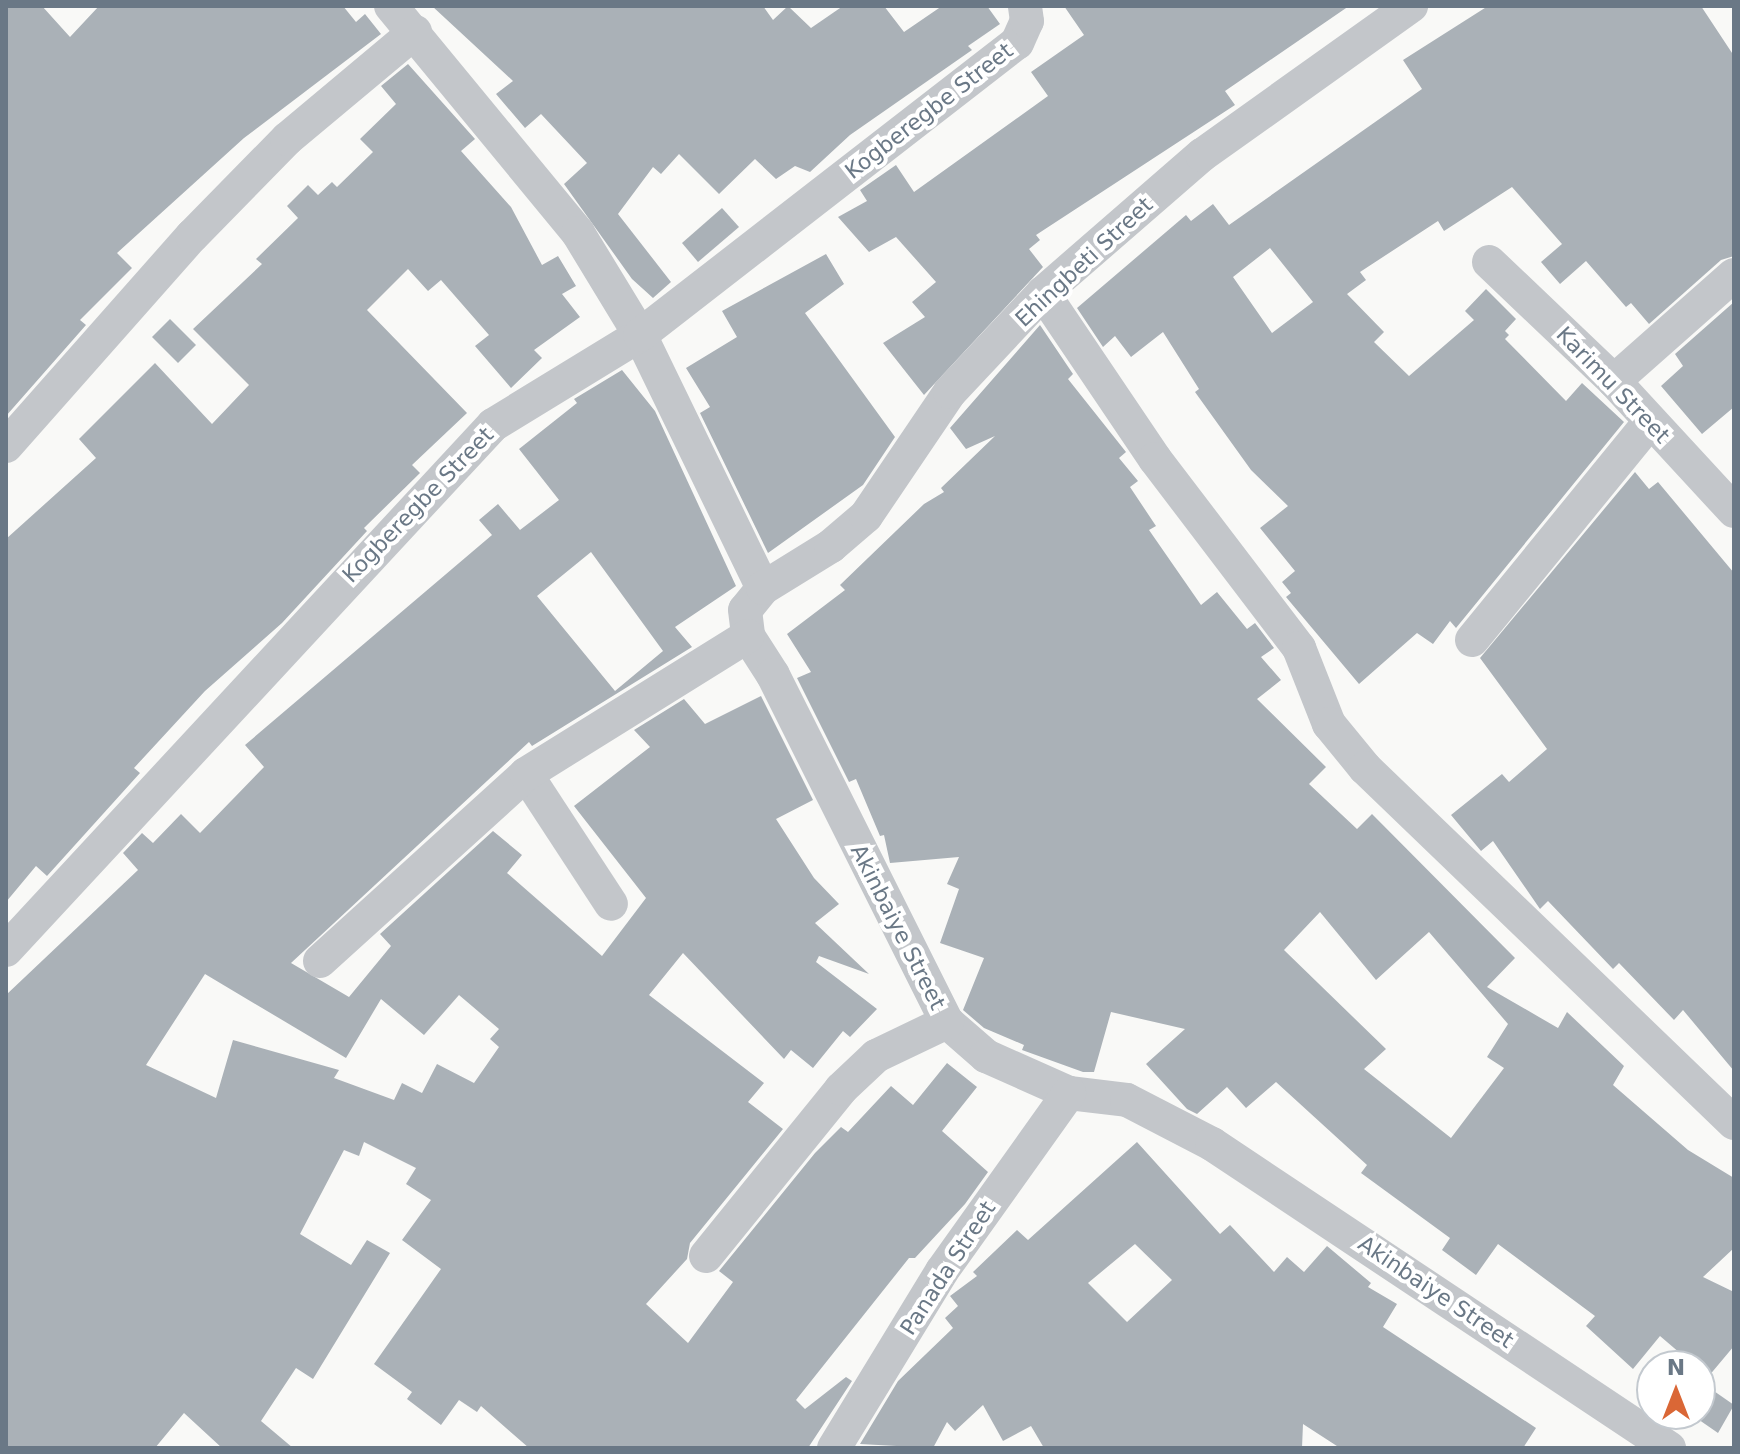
<!DOCTYPE html>
<html>
<head>
<meta charset="utf-8">
<style>
	body { margin:0 }
	#map { position:relative; width:1740px; height:1454px; overflow:hidden; background:#f9f9f7; font-family:"DejaVu Sans",sans-serif }
	div>[style] { position:absolute }
	.building>* { inset:0; background:#aab1b7 }
	.minor>* { height:34px; margin:-17px; padding:0 17px; transform-origin:17px; border-radius:17px; background:#c3c6ca }
	span { translate:-50% -50%; white-space:nowrap; text-align:center; line-height:1.15; -webkit-text-stroke:8px #fff; paint-order:stroke }
	.street-label { font-size:22px; color:#6a7886 }
	.frame { position:absolute; inset:0; border:8px solid #6a7886; pointer-events:none }
	.north { position:absolute; left:1636px; top:1350px; width:80px; height:80px; box-sizing:border-box; background:#fff; border:2px solid #c3c9cf; border-radius:50%; rotate:0deg; font-size:22px; font-weight:700; line-height:32px; text-align:center; color:#6a7886 }
	.north::after { content:''; display:block; margin:auto; width:28px; height:36px; background:#da6736; clip-path:polygon(50% 0,100% 100%,50% 72%,0 100%) }
</style>
</head>
<body>
<div id="map">
	<div class="building">
		<i style="clip-path:polygon(6px 6px,42px 6px,70px 37px,99px 6px,343px 6px,356px 22px,365px 14px,381px 34px,244px 138px,117px 253px,132px 268px,80px 320px,86px 325px,6px 416px)"></i>
		<i style="clip-path:polygon(432px 6px,763px 6px,773px 20px,788px 6px,811px 28px,843px 6px,884px 6px,904px 32px,942px 6px,987px 6px,1000px 24px,968px 46px,972px 50px,850px 135px,810px 172px,795px 166px,776px 179px,755px 159px,719px 194px,679px 154px,661px 174px,653px 167px,618px 214px,671px 282px,653px 298px,632px 279px,564px 184px,587px 163px,541px 114px,525px 128px,496px 94px,513px 81px)"></i>
		<i style="clip-path:polygon(1064px 6px,1349px 6px,1225px 91px,1235px 105px,1036px 235px,1040px 240px,1029px 249px,1043px 267px,924px 395px,883px 343px,925px 317px,912px 302px,936px 282px,896px 237px,869px 252px,838px 217px,867px 201px,860px 190px,896px 165px,914px 192px,1048px 96px,1031px 72px,1084px 35px)"></i>
		<i style="clip-path:polygon(evenodd,1488px 6px,1701px 6px,1734px 56px,1734px 256px,1721px 260px,1649px 324px,1631px 303px,1626px 307px,1586px 261px,1560px 284px,1541px 262px,1562px 244px,1512px 187px,1444px 231px,1438px 221px,1360px 272px,1366px 280px,1347px 294px,1384px 332px,1374px 342px,1409px 376px,1474px 320px,1465px 311px,1486px 289px,1516px 319px,1505px 331px,1509px 335px,1505px 339px,1566px 401px,1582px 383px,1624px 422px,1456px 628px,1450px 621px,1433px 644px,1417px 633px,1359px 684px,1286px 597px,1291px 593px,1282px 582px,1295px 571px,1260px 528px,1288px 506px,1251px 470px,1195px 392px,1199px 389px,1163px 332px,1131px 357px,1115px 336px,1103px 347px,1077px 308px,1186px 215px,1191px 221px,1213px 204px,1229px 225px,1422px 89px,1403px 60px,1488px 6px,1270px 248px,1313px 302px,1272px 333px,1233px 277px,1270px 248px)"></i>
		<i style="clip-path:polygon(408px 64px,475px 139px,461px 151px,511px 207px,542px 265px,558px 256px,576px 286px,562px 294px,580px 317px,534px 350px,542px 358px,511px 388px,475px 346px,489px 335px,441px 280px,428px 291px,408px 269px,367px 310px,467px 413px,412px 465px,420px 473px,364px 528px,367px 531px,282px 623px,205px 691px,134px 768px,140px 773px,47px 876px,36px 866px,6px 902px,6px 539px,96px 458px,79px 439px,155px 363px,212px 424px,249px 385px,193px 329px,262px 264px,256px 259px,298px 218px,287px 206px,308px 185px,318px 195px,332px 182px,337px 187px,373px 152px,360px 139px,396px 104px,381px 86px)"></i>
		<i style="clip-path:polygon(722px 208px,739px 227px,698px 262px,682px 243px)"></i>
		<i style="clip-path:polygon(826px 254px,844px 284px,805px 313px,895px 437px,863px 485px,768px 553px,700px 413px,710px 407px,686px 368px,737px 337px,722px 311px)"></i>
		<i style="clip-path:polygon(1734px 302px,1734px 407px,1702px 434px,1661px 386px,1683px 366px,1675px 354px)"></i>
		<i style="clip-path:polygon(170px 319px,196px 345px,178px 363px,152px 337px)"></i>
		<i style="clip-path:polygon(evenodd,1040px 325px,1073px 374px,1068px 379px,1126px 452px,1119px 458px,1138px 481px,1130px 487px,1156px 526px,1149px 530px,1201px 605px,1217px 592px,1247px 629px,1255px 623px,1274px 648px,1261px 657px,1281px 680px,1257px 699px,1326px 767px,1309px 784px,1357px 829px,1372px 814px,1515px 958px,1487px 987px,1558px 1028px,1567px 1012px,1624px 1066px,1613px 1085px,1688px 1150px,1734px 1178px,1734px 1248px,1703px 1277px,1734px 1292px,1734px 1346px,1708px 1377px,1660px 1336px,1633px 1369px,1586px 1326px,1595px 1316px,1498px 1244px,1476px 1275px,1442px 1250px,1450px 1238px,1361px 1173px,1367px 1165px,1276px 1082px,1246px 1108px,1227px 1087px,1197px 1114px,1187px 1109px,1146px 1064px,1185px 1029px,1111px 1012px,1094px 1072px,1083px 1072px,1022px 1050px,1024px 1045px,984px 1028px,963px 1010px,984px 958px,940px 943px,959px 889px,947px 884px,959px 857px,890px 863px,884px 835px,880px 836px,856px 779px,849px 782px,797px 678px,811px 672px,787px 634px,845px 590px,840px 585px,924px 504px,944px 492px,941px 488px,995px 436px,966px 449px,950px 428px,1040px 325px,1320px 912px,1376px 980px,1429px 932px,1508px 1024px,1487px 1057px,1504px 1068px,1451px 1138px,1364px 1069px,1386px 1049px,1284px 950px,1320px 912px)"></i>
		<i style="clip-path:polygon(evenodd,622px 370px,655px 411px,736px 586px,675px 627px,692px 647px,532px 746px,529px 742px,291px 963px,349px 997px,391px 946px,380px 934px,493px 831px,522px 855px,507px 873px,602px 956px,646px 898px,574px 806px,650px 747px,634px 730px,684px 699px,705px 724px,761px 696px,813px 800px,776px 819px,814px 878px,839px 904px,815px 923px,869px 974px,819px 956px,816px 962px,877px 1009px,850px 1037px,843px 1031px,813px 1068px,791px 1050px,784px 1059px,683px 953px,649px 995px,764px 1083px,748px 1102px,783px 1129px,690px 1243px,687px 1259px,646px 1304px,688px 1343px,733px 1282px,719px 1271px,815px 1153px,841px 1127px,848px 1132px,891px 1086px,913px 1105px,947px 1063px,977px 1087px,942px 1131px,988px 1172px,965px 1204px,915px 1258px,909px 1258px,796px 1400px,805px 1409px,846px 1377px,852px 1381px,808px 1448px,529px 1448px,481px 1406px,477px 1412px,459px 1400px,441px 1425px,407px 1399px,412px 1392px,374px 1364px,441px 1269px,402px 1240px,431px 1200px,406px 1184px,416px 1168px,364px 1142px,359px 1156px,344px 1150px,300px 1234px,351px 1265px,367px 1240px,390px 1253px,313px 1379px,296px 1368px,261px 1421px,293px 1448px,222px 1448px,184px 1413px,155px 1448px,6px 1448px,6px 995px,138px 870px,123px 853px,142px 833px,153px 843px,181px 814px,200px 833px,264px 767px,245px 745px,492px 535px,479px 520px,498px 504px,520px 530px,559px 500px,519px 449px,577px 403px,574px 399px,622px 370px,591px 552px,663px 651px,615px 691px,537px 596px,591px 552px,622px 370px,205px 974px,346px 1058px,381px 999px,424px 1035px,459px 995px,499px 1029px,490px 1039px,499px 1047px,474px 1083px,437px 1064px,422px 1093px,402px 1083px,394px 1100px,334px 1078px,339px 1070px,233px 1040px,216px 1098px,146px 1065px,205px 974px)"></i>
		<i style="clip-path:polygon(1635px 472px,1649px 489px,1658px 482px,1734px 573px,1734px 1071px,1683px 1010px,1674px 1020px,1619px 963px,1613px 969px,1548px 901px,1540px 909px,1493px 841px,1481px 851px,1451px 815px,1502px 774px,1509px 782px,1547px 749px,1480px 658px)"></i>
		<i style="clip-path:polygon(evenodd,1137px 1142px,1220px 1234px,1230px 1225px,1274px 1272px,1287px 1257px,1304px 1272px,1327px 1246px,1371px 1283px,1368px 1287px,1397px 1304px,1383px 1327px,1536px 1428px,1523px 1448px,1340px 1448px,1303px 1424px,1302px 1448px,1044px 1448px,1031px 1426px,1003px 1441px,983px 1405px,955px 1431px,947px 1422px,933px 1448px,860px 1444px,898px 1381px,953px 1328px,945px 1318px,958px 1306px,950px 1296px,977px 1276px,973px 1272px,1017px 1230px,1028px 1240px,1137px 1142px,1135px 1244px,1172px 1280px,1127px 1322px,1088px 1283px,1135px 1244px)"></i>
		<i style="clip-path:polygon(1711px 1389px,1734px 1405px,1718px 1433px,1692px 1415px,1700px 1414px,1700px 1404px)"></i>
	</div>
	<div class="minor">
		<i style="left:391px;top:6px;width:294px;rotate:50.5deg"></i>
		<i style="left:578px;top:233px;width:119px;rotate:58.7deg"></i>
		<i style="left:640px;top:335px;width:281px;rotate:64.1deg"></i>
		<i style="left:763px;top:588px;width:28px;rotate:129deg"></i>
		<i style="left:745px;top:610px;width:26px;rotate:83deg"></i>
		<i style="left:748px;top:636px;width:46px;rotate:57.3deg"></i>
		<i style="left:773px;top:675px;width:388px;rotate:63.4deg"></i>
		<i style="left:947px;top:1022px;width:52px;rotate:41.1deg"></i>
		<i style="left:986px;top:1056px;width:91px;rotate:24deg"></i>
		<i style="left:1069px;top:1093px;width:58px;rotate:6.9deg"></i>
		<i style="left:1127px;top:1100px;width:96px;rotate:27.4deg"></i>
		<i style="left:1212px;top:1144px;width:549px;rotate:33.63deg"></i>
		<i style="left:1489px;top:262px;width:173px;rotate:43.6deg"></i>
		<i style="left:1614px;top:381px;width:177px;rotate:47.3deg"></i>
		<i style="left:1043px;top:293px;width:200px;rotate:56deg"></i>
		<i style="left:1155px;top:459px;width:238px;rotate:52.7deg"></i>
		<i style="left:1299px;top:648px;width:82px;rotate:68.5deg"></i>
		<i style="left:1329px;top:724px;width:57px;rotate:50.7deg"></i>
		<i style="left:1365px;top:768px;width:512px;rotate:43.89deg"></i>
		<i style="left:1614px;top:381px;width:160px;rotate:-41.5deg"></i>
		<i style="left:6px;top:446px;width:281px;rotate:-48.5deg"></i>
		<i style="left:192px;top:236px;width:136px;rotate:-45.6deg"></i>
		<i style="left:287px;top:139px;width:167px;rotate:-39.9deg"></i>
		<i style="left:763px;top:588px;width:80px;rotate:-31.7deg"></i>
		<i style="left:831px;top:546px;width:46px;rotate:-40.6deg"></i>
		<i style="left:866px;top:516px;width:150px;rotate:-55.9deg"></i>
		<i style="left:950px;top:392px;width:136px;rotate:-46.8deg"></i>
		<i style="left:1043px;top:293px;width:211px;rotate:-41deg"></i>
		<i style="left:1202px;top:155px;width:257px;rotate:-35.5deg"></i>
		<i style="left:1472px;top:640px;width:280px;rotate:-50.8deg"></i>
		<i style="left:526px;top:774px;width:155px;rotate:56.8deg"></i>
		<i style="left:6px;top:950px;width:716px;rotate:-47.15deg"></i>
		<i style="left:493px;top:425px;width:172px;rotate:-31.5deg"></i>
		<i style="left:640px;top:335px;width:477px;rotate:-37.8deg"></i>
		<i style="left:1017px;top:43px;width:24px;rotate:-66deg"></i>
		<i style="left:1027px;top:21px;width:15px;rotate:-98deg"></i>
		<i style="left:320px;top:961px;width:278px;rotate:-42.2deg"></i>
		<i style="left:526px;top:774px;width:261px;rotate:-31.9deg"></i>
		<i style="left:706px;top:1256px;width:215px;rotate:-51deg"></i>
		<i style="left:841px;top:1089px;width:48px;rotate:-43.3deg"></i>
		<i style="left:876px;top:1056px;width:79px;rotate:-25.6deg"></i>
		<i style="left:834px;top:1448px;width:207px;rotate:-58.6deg"></i>
		<i style="left:942px;top:1271px;width:219px;rotate:-54.5deg"></i>
	</div>
	<div class="street-label">
		<span style="left:929px;top:111px;rotate:-38deg">Kogberegbe Street</span>
		<span style="left:1084px;top:262px;rotate:-43deg">Ehingbeti Street</span>
		<span style="left:1613px;top:385px;rotate:46deg">Karimu Street</span>
		<span style="left:418px;top:505px;rotate:-46deg">Kogberegbe Street</span>
		<span style="left:898px;top:927px;rotate:63deg">Akinbaiye Street</span>
		<span style="left:948px;top:1268px;rotate:-57deg">Panada Street</span>
		<span style="left:1436px;top:1292px;rotate:34deg">Akinbaiye Street</span>
	</div>
	<div class="frame"></div>
	<div class="north">N</div>
</div>
</body>
</html>
